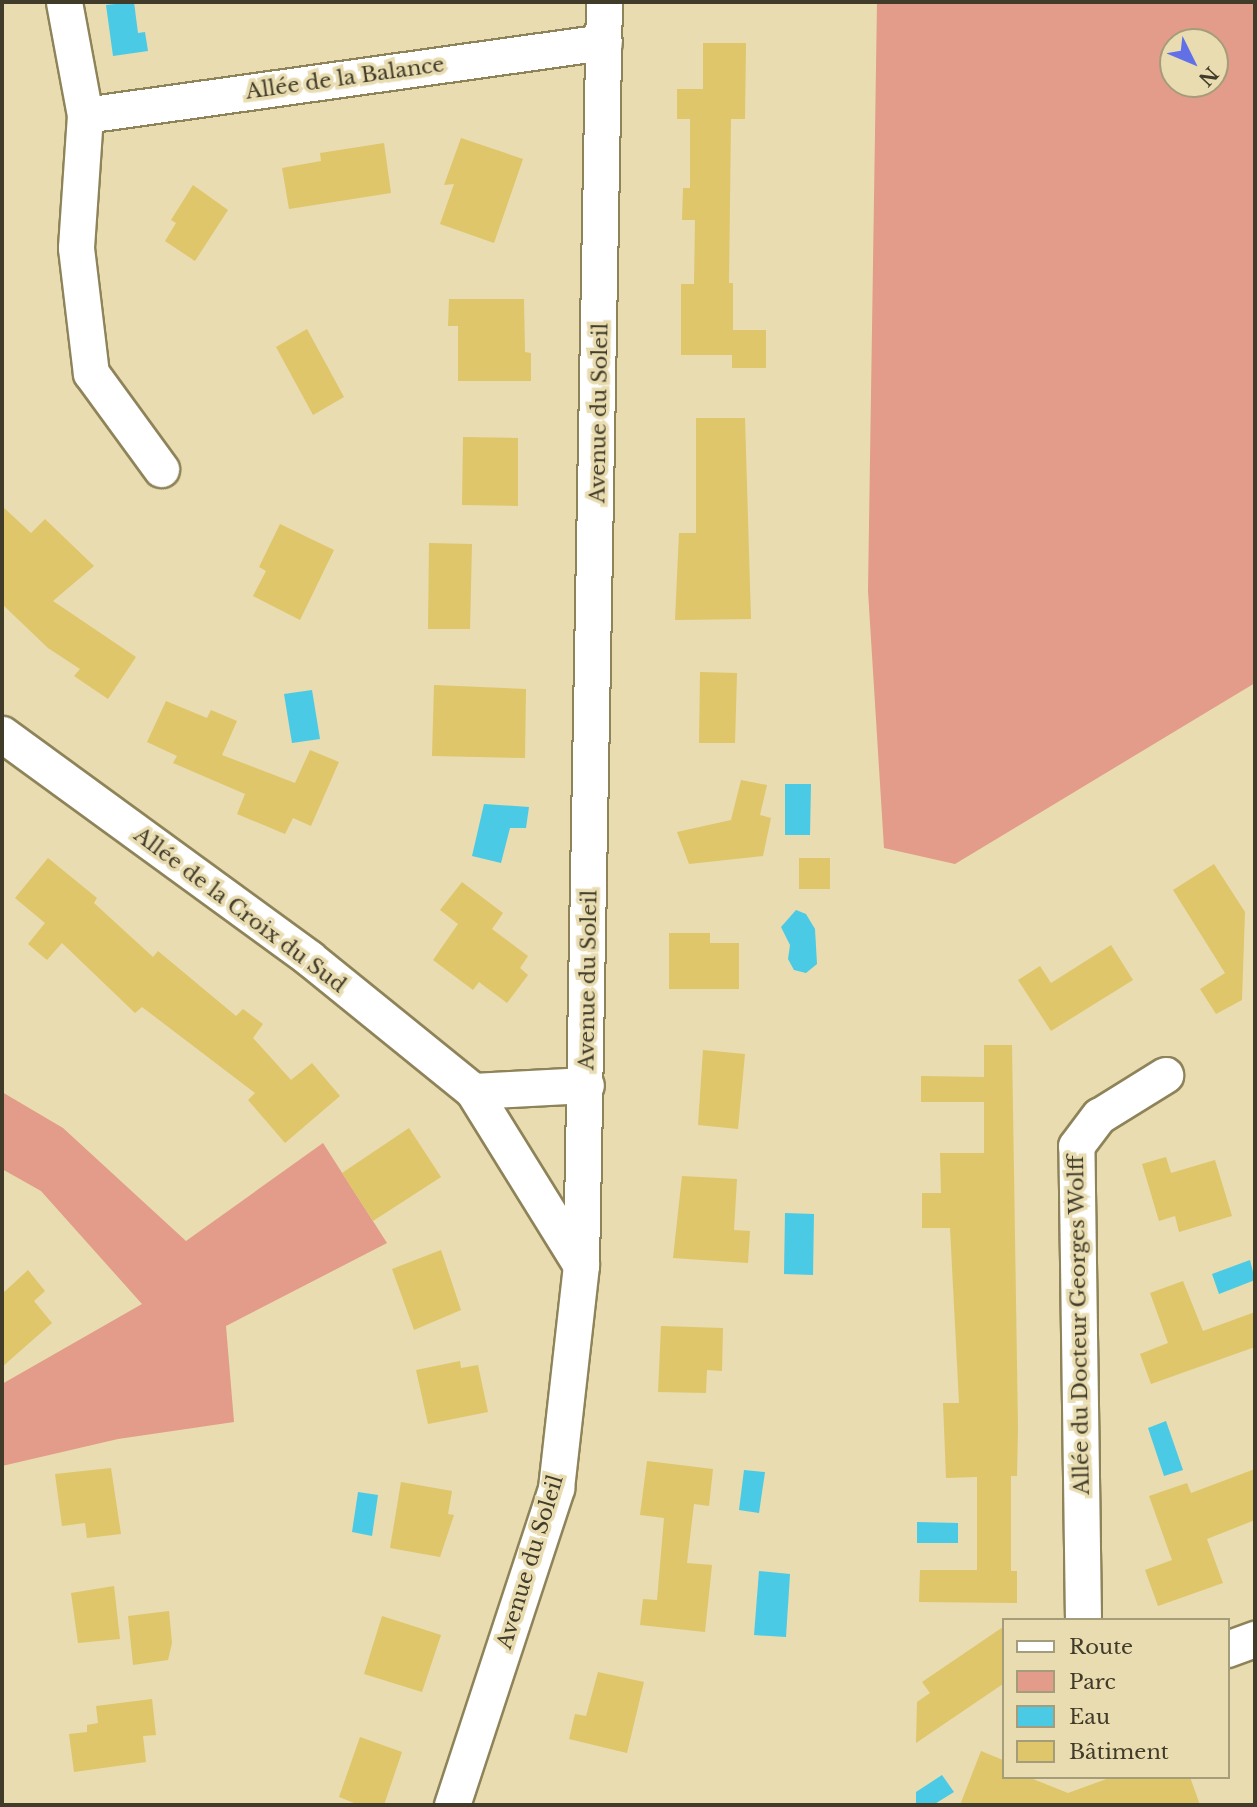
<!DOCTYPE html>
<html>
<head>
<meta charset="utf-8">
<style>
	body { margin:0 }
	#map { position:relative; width:1257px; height:1807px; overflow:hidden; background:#e8dcb0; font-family:"Libre Baskerville",serif }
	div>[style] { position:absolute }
	.green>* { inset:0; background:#e39b8a }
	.water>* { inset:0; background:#4acae4 }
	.building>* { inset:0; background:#dfc66a }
	.roads { filter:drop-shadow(2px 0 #8e8359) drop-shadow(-2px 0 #8e8359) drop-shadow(0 2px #8e8359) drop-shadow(0 -2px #8e8359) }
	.street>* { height:35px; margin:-17.5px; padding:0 17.5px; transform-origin:17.5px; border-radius:17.5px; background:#fff }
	span { translate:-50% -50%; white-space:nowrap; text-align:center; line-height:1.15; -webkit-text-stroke:7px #e8dcb0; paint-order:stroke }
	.street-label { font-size:21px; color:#413c2a }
	.frame { position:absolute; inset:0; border:4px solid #413c2a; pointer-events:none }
	.legend { position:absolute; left:1002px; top:1618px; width:228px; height:161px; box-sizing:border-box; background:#e8dcb0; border:2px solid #a59c7a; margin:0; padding:9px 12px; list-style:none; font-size:21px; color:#413c2a }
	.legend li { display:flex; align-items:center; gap:14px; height:35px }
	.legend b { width:35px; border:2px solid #a59c7a }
	.north { position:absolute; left:1159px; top:28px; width:70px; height:70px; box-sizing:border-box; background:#e8dcb0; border:2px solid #a59c7a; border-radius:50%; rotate:133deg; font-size:19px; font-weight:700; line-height:28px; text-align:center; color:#413c2a }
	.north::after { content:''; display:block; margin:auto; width:24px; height:32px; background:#6270e8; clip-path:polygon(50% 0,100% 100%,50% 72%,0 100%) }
</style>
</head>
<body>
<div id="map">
	<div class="green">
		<i style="clip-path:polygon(evenodd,877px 2px,1255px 2px,1255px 683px,955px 864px,884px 848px,868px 591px,877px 2px,1173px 42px,1215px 42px,1215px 84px,1173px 84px,1173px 42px)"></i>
		<i style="clip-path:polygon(2px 1092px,63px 1128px,186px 1241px,323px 1143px,387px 1243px,226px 1326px,234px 1422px,118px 1439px,2px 1466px,2px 1384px,142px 1304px,41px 1191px,2px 1169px)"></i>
	</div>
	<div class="water">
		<i style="clip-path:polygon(134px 2px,138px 33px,145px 32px,148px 51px,113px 56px,106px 5px)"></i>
		<i style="clip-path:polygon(312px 690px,320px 739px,292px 743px,284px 694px)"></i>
		<i style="clip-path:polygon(785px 784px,811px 784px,810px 835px,785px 835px)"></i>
		<i style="clip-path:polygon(484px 804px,529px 807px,526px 828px,510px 828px,501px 863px,472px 856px)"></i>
		<i style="clip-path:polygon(796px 910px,806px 914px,815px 929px,817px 964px,806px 973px,794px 970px,788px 959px,790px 945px,781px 927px)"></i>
		<i style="clip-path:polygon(785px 1213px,814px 1214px,813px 1275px,784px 1274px)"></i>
		<i style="clip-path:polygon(1250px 1260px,1255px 1280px,1219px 1294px,1212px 1274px)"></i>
		<i style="clip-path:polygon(1166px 1421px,1183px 1470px,1164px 1476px,1148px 1428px)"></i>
		<i style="clip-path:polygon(744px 1470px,765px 1472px,759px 1513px,739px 1510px)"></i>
		<i style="clip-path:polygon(358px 1492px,378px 1495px,372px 1536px,352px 1532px)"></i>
		<i style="clip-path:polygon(917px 1522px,958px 1523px,958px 1543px,917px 1543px)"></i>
		<i style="clip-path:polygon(759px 1571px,790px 1574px,786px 1637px,754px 1635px)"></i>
		<i style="clip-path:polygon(942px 1775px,954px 1792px,933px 1805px,916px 1805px,916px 1792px)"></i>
	</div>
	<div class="building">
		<i style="clip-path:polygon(703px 43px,746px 43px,745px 119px,731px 119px,729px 283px,733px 283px,733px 330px,766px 330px,766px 368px,732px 368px,732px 355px,681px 355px,681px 284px,694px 284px,695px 220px,682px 220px,683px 188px,690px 188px,690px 119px,677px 119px,677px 89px,703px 89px)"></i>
		<i style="clip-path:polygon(461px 138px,523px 159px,494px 243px,440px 224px,454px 184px,444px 185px)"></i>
		<i style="clip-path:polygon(384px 143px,391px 193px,289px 209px,282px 168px,321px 161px,320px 153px)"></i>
		<i style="clip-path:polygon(193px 185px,228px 210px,195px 261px,165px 241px,176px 223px,171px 220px)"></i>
		<i style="clip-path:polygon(449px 299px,524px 299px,525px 352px,531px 353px,531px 381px,458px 381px,458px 326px,448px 326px)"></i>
		<i style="clip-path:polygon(307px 329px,344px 397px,313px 415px,276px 347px)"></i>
		<i style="clip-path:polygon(696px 418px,745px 418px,751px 619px,675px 620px,679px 533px,696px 533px)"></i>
		<i style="clip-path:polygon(463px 437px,518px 438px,518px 506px,462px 505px)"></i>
		<i style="clip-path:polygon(2px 506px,31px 533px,45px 519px,94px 566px,53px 601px,136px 657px,108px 699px,74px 676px,80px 669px,48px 648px,2px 604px)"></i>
		<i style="clip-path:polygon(280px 524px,334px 550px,300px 620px,253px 596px,266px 571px,259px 567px)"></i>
		<i style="clip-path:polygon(429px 543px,472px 544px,470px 629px,428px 629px)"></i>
		<i style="clip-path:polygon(700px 672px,737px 673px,735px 743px,699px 743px)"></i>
		<i style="clip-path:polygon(434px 685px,526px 689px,525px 758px,432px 756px)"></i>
		<i style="clip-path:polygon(166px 701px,207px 718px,211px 710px,237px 721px,222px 755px,295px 783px,310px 750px,339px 762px,311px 826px,293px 818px,285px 834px,237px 814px,245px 794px,173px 763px,177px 756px,147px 742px)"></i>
		<i style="clip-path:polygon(741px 780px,767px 785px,760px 815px,771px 818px,763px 856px,689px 864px,677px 832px,731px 820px)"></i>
		<i style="clip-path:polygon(48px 858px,97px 898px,94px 903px,153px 957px,158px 951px,236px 1016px,243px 1009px,263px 1024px,253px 1038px,291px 1080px,312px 1063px,340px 1096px,285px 1143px,248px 1100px,255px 1093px,142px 1007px,135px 1013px,62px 943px,47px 960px,28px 944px,45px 923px,15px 898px)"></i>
		<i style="clip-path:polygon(799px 858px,830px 858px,830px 889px,799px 889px)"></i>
		<i style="clip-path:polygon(1214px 864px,1245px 912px,1242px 1000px,1216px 1014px,1200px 989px,1225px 973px,1173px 890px)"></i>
		<i style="clip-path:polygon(462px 882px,503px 913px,492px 929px,528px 956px,520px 968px,528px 975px,507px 1003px,479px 982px,473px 990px,433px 960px,458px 924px,440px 910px)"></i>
		<i style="clip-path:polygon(669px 933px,710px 933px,710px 943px,739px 943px,739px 989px,669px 989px)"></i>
		<i style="clip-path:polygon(1111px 945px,1133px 980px,1051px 1031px,1018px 980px,1040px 966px,1051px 983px)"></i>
		<i style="clip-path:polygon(984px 1045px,1012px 1045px,1018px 1428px,1017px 1476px,1011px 1476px,1011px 1571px,1017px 1571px,1017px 1603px,919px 1602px,920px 1570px,977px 1570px,977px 1477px,946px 1478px,943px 1403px,959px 1403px,950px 1228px,922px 1228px,922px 1193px,941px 1193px,940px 1153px,984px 1153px,984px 1102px,921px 1102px,921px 1076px,984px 1077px)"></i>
		<i style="clip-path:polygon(703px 1050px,745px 1054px,738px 1129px,698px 1125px)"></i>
		<i style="clip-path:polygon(409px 1128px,441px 1177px,373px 1221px,342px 1173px)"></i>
		<i style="clip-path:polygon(1166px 1157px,1171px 1173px,1215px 1160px,1232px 1216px,1179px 1232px,1175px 1216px,1159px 1221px,1142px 1164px)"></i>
		<i style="clip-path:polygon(682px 1176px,737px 1179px,734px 1230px,750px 1231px,748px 1263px,673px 1258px)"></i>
		<i style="clip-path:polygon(441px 1250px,461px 1310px,414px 1330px,392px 1269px)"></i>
		<i style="clip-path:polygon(28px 1270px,45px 1291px,34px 1301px,52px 1323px,2px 1367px,2px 1294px)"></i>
		<i style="clip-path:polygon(1183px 1281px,1203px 1331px,1255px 1312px,1255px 1347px,1151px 1384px,1140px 1354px,1168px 1343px,1150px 1293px)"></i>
		<i style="clip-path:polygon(661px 1326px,723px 1328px,722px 1371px,707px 1370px,706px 1393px,658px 1392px)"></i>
		<i style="clip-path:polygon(460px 1361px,461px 1368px,478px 1365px,488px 1412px,428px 1424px,416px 1370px)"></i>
		<i style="clip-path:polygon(647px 1461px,713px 1469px,709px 1506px,694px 1504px,687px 1563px,712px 1565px,705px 1632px,640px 1625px,643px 1599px,657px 1600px,664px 1518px,640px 1515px)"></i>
		<i style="clip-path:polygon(111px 1468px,121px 1534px,87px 1538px,85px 1523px,62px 1526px,55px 1474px)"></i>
		<i style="clip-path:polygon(1255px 1469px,1255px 1520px,1207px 1539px,1223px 1583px,1158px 1606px,1145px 1570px,1172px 1560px,1149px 1496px,1187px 1483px,1191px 1493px)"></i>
		<i style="clip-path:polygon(401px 1482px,452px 1491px,448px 1514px,454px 1515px,440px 1557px,390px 1548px)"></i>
		<i style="clip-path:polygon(114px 1586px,120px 1639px,78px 1643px,71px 1593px)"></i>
		<i style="clip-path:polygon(169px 1611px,172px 1643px,168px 1660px,133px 1665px,128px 1616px)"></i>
		<i style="clip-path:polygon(382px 1616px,441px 1635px,422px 1692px,364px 1674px)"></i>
		<i style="clip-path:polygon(1003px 1627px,1003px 1684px,916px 1743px,917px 1702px,930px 1693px,922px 1682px)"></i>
		<i style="clip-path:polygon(598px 1672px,644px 1682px,627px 1753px,569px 1739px,575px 1714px,586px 1716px)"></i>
		<i style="clip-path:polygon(152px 1699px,156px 1735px,143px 1736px,146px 1762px,74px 1772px,69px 1734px,87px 1732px,87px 1725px,98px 1723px,96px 1706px)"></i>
		<i style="clip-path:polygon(360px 1737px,402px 1752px,384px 1805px,359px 1805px,339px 1797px)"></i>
		<i style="clip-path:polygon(981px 1751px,1003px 1760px,1003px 1777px,1028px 1777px,1068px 1793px,1112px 1777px,1190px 1777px,1200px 1805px,960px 1805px)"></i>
	</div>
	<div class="roads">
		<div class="street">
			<i style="left:64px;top:2px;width:115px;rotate:79.5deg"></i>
			<i style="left:85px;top:115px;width:133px;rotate:93.9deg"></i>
			<i style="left:76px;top:248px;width:126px;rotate:83.2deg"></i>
			<i style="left:91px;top:373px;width:119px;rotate:53.9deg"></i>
			<i style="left:85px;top:115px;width:524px;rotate:-8.01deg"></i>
			<i style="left:2px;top:734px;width:380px;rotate:36.1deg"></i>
			<i style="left:309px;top:958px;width:211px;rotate:39deg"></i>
			<i style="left:473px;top:1091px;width:205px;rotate:58.2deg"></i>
			<i style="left:473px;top:1091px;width:113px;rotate:-3deg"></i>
			<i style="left:1083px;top:1620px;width:474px;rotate:-90.8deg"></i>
			<i style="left:1076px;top:1146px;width:38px;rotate:-53deg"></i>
			<i style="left:1099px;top:1116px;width:78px;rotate:-31.8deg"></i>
			<i style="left:1227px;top:1649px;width:30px;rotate:-20deg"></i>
			<i style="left:452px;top:1805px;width:334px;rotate:-71.8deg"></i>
			<i style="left:556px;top:1488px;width:224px;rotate:-83.6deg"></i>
			<i style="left:581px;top:1265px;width:1263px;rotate:-88.96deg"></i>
		</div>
	</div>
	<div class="street-label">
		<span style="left:345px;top:78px;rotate:-8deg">Allée de la Balance</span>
		<span style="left:599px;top:413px;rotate:-89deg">Avenue du Soleil</span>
		<span style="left:240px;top:910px;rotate:37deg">Allée de la Croix du Sud</span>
		<span style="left:588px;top:980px;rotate:-89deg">Avenue du Soleil</span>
		<span style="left:1079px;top:1325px;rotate:-91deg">Allée du Docteur Georges Wolff</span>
		<span style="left:530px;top:1562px;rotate:-73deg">Avenue du Soleil</span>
	</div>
	<div class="frame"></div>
	<ul class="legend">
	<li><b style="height:9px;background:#fff"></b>Route</li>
	<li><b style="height:19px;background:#e39b8a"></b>Parc</li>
	<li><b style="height:19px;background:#4acae4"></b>Eau</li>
	<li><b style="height:19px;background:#dfc66a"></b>Bâtiment</li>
	</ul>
	<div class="north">N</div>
</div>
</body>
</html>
